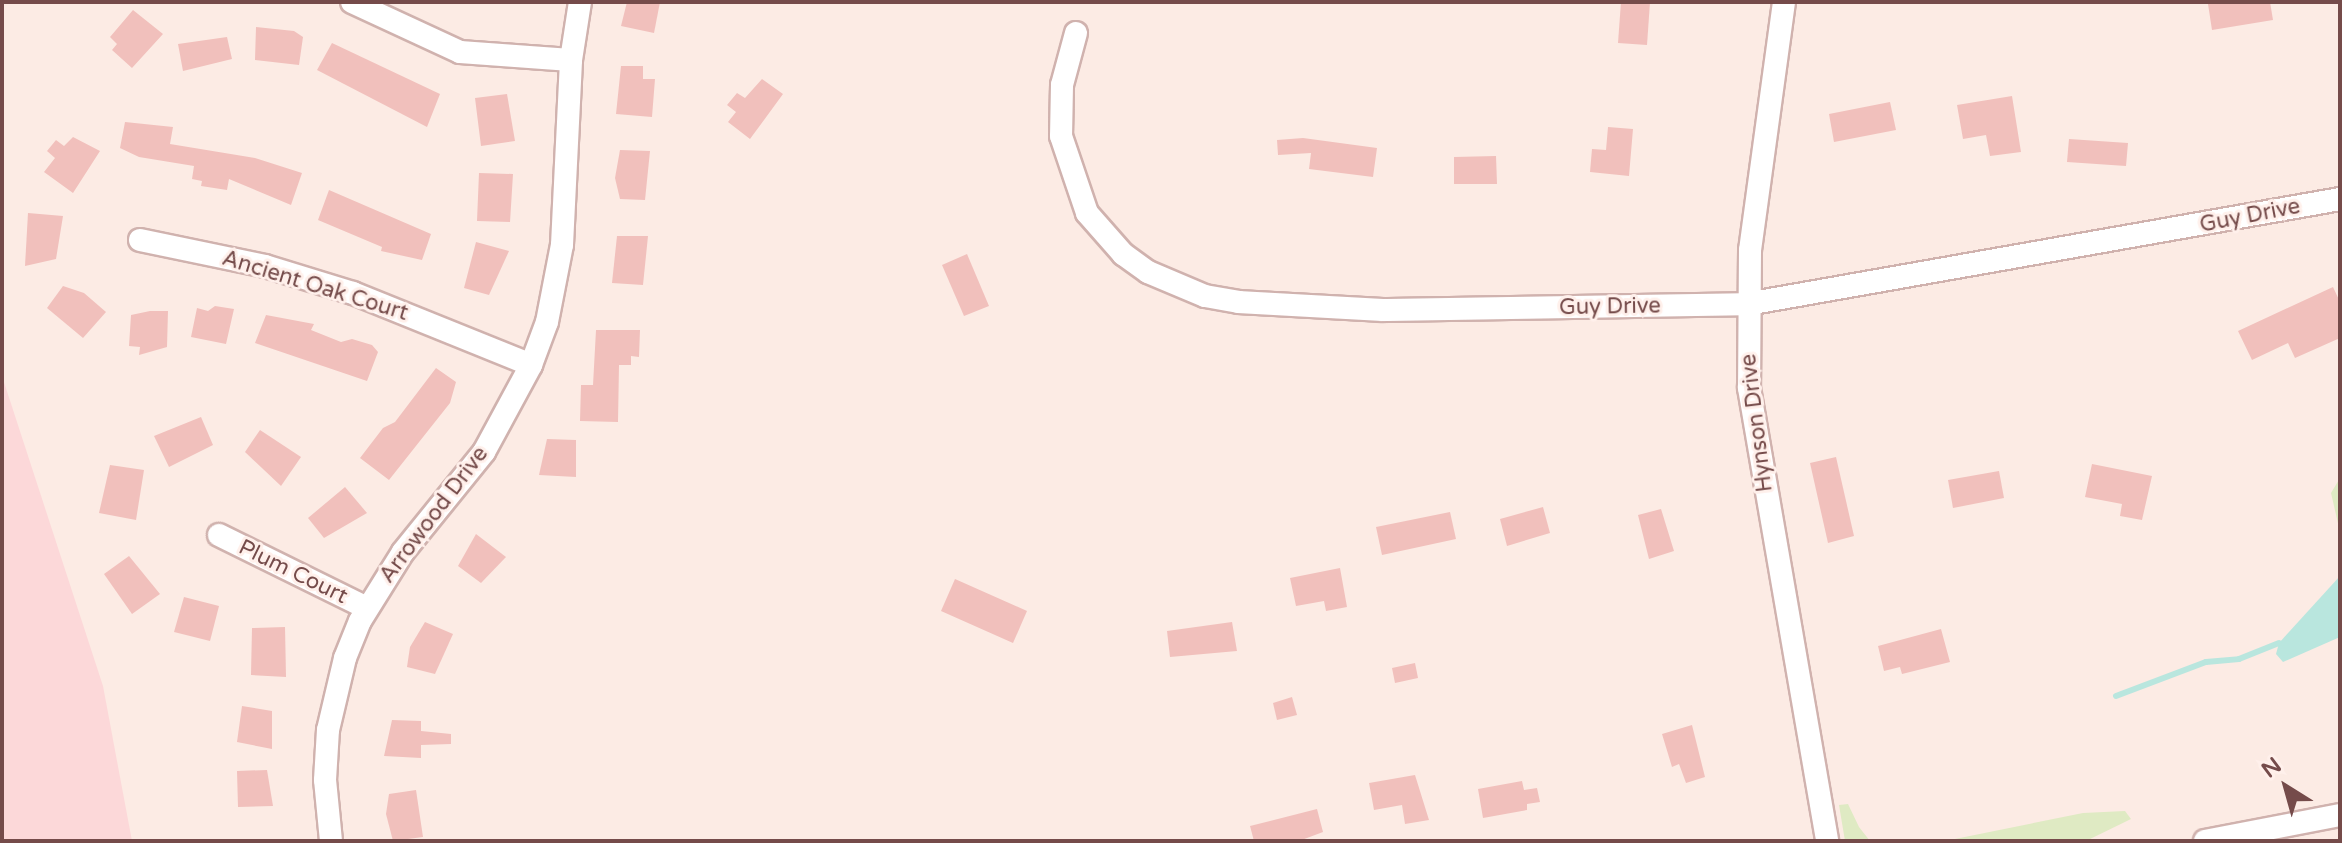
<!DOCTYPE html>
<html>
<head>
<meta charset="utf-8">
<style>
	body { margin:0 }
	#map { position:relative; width:2342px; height:843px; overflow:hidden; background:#fcebe4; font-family:"Varela Round",sans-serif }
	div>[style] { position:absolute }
	.commercial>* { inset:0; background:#fcd8d9 }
	.green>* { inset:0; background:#dfeac3 }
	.water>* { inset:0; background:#b9e6de }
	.stream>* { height:6px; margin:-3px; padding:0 3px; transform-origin:3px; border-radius:3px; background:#b9e6de }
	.building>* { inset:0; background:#f1c0bc }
	.roads { filter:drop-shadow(2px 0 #d0b2ae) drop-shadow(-2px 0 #d0b2ae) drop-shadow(0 2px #d0b2ae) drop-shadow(0 -2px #d0b2ae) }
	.minor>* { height:22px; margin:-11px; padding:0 11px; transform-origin:11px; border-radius:11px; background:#fff }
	span { translate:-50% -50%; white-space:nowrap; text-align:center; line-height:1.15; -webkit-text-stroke:6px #fff0eb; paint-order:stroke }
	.street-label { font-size:22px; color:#754b4a }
	.frame { position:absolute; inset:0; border:4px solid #754b4a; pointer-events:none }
	.north { position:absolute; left:2246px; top:747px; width:80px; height:80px; -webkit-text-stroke:6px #fff0eb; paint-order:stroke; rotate:323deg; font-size:22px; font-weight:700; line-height:32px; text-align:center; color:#754b4a }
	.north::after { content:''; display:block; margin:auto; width:28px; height:36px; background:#754b4a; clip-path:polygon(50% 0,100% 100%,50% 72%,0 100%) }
</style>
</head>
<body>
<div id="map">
	<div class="commercial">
		<i style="clip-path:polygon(2px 376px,103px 686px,132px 841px,2px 841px)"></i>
	</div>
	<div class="green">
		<i style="clip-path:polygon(2340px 478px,2340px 532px,2331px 493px)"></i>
		<i style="clip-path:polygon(1848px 804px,1859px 827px,1870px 841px,1845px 841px,1839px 805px)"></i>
		<i style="clip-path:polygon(2125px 811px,2131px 819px,2086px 841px,1945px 841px,2083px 813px)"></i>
	</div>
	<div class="water">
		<i style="clip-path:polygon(2340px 576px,2340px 637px,2283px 662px,2276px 654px,2279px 643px)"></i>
	</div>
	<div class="stream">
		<i style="left:2116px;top:696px;width:96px;rotate:-20.7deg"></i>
		<i style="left:2206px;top:662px;width:33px;rotate:-5deg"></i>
		<i style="left:2239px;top:659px;width:43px;rotate:-21.8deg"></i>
	</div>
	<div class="building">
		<i style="clip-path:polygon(627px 2px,660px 2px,654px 33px,621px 26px)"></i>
		<i style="clip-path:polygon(1621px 2px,1650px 2px,1647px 45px,1618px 43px)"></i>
		<i style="clip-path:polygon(2270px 2px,2273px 20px,2212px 30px,2208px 4px)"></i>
		<i style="clip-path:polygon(133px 10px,163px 34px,132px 68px,112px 50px,117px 44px,110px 37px)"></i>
		<i style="clip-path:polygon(256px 27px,294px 31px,303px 37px,299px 65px,255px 60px)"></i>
		<i style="clip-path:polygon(227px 37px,232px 59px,183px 71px,178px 44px)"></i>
		<i style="clip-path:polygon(332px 43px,440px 94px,427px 127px,317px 70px)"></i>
		<i style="clip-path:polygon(621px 66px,643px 66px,643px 79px,655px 79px,652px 117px,616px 114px)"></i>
		<i style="clip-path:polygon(762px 79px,783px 94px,750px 139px,728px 122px,736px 112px,727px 105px,737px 93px,745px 98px)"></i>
		<i style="clip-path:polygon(507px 94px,515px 141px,481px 146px,475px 98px)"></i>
		<i style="clip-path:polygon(2012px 96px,2021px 152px,1990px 156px,1986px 135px,1963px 139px,1957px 105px)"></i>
		<i style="clip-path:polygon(1890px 102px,1896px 130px,1834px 142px,1829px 114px)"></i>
		<i style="clip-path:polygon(125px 122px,173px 127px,170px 144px,255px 158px,302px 173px,291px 205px,229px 179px,227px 190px,201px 186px,202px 181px,192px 179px,194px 166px,139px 157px,120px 148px)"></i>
		<i style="clip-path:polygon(1608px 127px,1633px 129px,1629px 176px,1590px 172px,1592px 149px,1606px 150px)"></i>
		<i style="clip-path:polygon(73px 137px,100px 151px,73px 193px,44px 172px,55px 158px,47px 151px,56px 140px,64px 146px)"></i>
		<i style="clip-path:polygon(1303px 138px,1377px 148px,1373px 177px,1309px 169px,1311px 153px,1278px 155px,1277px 140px)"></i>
		<i style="clip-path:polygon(2069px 139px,2128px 143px,2126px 166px,2067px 162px)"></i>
		<i style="clip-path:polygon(620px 150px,650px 151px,645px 200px,620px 199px,615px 178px)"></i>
		<i style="clip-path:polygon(1496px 156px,1497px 184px,1454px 184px,1454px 157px)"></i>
		<i style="clip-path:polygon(479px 173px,513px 174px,510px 222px,477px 221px)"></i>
		<i style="clip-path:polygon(329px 190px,431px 234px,422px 260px,381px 251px,382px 247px,318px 220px)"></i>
		<i style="clip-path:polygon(28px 213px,63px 216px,56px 259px,25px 266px)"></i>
		<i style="clip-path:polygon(617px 236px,648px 236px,643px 285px,612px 283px)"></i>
		<i style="clip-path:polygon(476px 242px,509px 251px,489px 295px,464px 288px)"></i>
		<i style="clip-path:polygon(967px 254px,989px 306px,964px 316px,942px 265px)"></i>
		<i style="clip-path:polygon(63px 286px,84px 293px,106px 312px,83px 338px,47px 308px)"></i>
		<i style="clip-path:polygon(2333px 287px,2340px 302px,2340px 338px,2295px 358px,2288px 343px,2252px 360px,2238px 331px)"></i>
		<i style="clip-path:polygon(215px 306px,234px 309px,226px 344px,191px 337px,197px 308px,208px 311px)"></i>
		<i style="clip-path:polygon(150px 311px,168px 311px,167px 347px,139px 355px,140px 347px,129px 346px,131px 315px)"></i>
		<i style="clip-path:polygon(266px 315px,314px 324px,311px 330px,341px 342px,352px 339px,372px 345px,378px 352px,367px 381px,255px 343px)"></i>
		<i style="clip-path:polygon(596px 330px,640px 330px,639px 357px,631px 356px,631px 365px,619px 365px,618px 422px,580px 421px,581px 385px,593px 385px)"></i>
		<i style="clip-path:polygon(436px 368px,456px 382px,450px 403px,389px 480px,360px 458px,383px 428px,395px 422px)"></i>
		<i style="clip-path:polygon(201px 417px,213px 445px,169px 467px,154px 436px)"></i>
		<i style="clip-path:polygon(260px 430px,301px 457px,281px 486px,245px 452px)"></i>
		<i style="clip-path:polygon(547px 439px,576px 440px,576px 477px,539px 475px)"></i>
		<i style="clip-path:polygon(1836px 457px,1854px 536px,1828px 543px,1810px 463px)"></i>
		<i style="clip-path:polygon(2092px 464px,2152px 476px,2142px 520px,2120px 516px,2122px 504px,2085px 497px)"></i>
		<i style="clip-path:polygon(110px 465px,144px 470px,136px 520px,99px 513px)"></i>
		<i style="clip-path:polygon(1999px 471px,2004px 498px,1953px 508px,1948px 480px)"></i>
		<i style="clip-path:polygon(345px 487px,367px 513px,324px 538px,308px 518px)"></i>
		<i style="clip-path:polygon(1543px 507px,1550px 533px,1507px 546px,1500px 519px)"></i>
		<i style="clip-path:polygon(1661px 509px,1674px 551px,1649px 559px,1638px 515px)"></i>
		<i style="clip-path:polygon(1450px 512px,1456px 539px,1382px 555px,1376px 527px)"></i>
		<i style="clip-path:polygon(476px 534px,506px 557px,481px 583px,458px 566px)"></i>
		<i style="clip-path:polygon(129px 556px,160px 594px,132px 614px,104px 574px)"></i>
		<i style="clip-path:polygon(1340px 568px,1347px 607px,1326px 611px,1324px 601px,1296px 606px,1290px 578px)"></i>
		<i style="clip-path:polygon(955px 579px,1027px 611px,1013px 643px,941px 611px)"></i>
		<i style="clip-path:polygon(184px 597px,219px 606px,210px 641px,174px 632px)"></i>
		<i style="clip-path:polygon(425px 622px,453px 634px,435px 674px,407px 667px,410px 647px)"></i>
		<i style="clip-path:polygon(1232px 622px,1237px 651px,1170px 657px,1167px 631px)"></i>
		<i style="clip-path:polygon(285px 627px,286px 677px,251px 675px,252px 628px)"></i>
		<i style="clip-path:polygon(1941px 629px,1950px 662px,1902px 674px,1900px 667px,1884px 671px,1878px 646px)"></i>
		<i style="clip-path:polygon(1415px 663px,1418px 678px,1395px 683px,1392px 668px)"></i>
		<i style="clip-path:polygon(1292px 697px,1297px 715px,1277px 720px,1273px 703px)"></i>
		<i style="clip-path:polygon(242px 706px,272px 711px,272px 749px,237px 742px)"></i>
		<i style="clip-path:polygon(392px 720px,421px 721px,421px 731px,451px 734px,451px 744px,421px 745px,421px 758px,384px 756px)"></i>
		<i style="clip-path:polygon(1692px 725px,1705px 777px,1686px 783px,1679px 764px,1672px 767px,1662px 734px)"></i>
		<i style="clip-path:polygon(267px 770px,273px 806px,238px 807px,237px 771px)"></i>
		<i style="clip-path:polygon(1415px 775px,1429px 820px,1405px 824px,1402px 805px,1374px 810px,1369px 783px)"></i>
		<i style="clip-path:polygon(1522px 781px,1524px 790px,1537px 788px,1540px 802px,1527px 804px,1527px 810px,1483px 818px,1478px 789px)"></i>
		<i style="clip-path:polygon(416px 790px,423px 837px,393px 841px,386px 814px,389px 794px)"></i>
		<i style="clip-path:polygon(1317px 809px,1323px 832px,1299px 841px,1254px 841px,1250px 826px)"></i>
	</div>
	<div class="roads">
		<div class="minor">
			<i style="left:352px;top:2px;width:119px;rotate:24.8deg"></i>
			<i style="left:460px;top:52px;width:111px;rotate:4.1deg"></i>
			<i style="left:1784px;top:2px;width:250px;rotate:97.8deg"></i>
			<i style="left:1750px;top:250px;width:138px;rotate:90.4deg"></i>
			<i style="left:1749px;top:388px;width:460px;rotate:80.2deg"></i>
			<i style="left:1076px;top:33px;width:54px;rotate:105.1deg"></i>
			<i style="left:1062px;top:85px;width:51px;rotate:91.1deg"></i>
			<i style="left:1061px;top:136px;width:81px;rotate:71.3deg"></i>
			<i style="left:1087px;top:213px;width:55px;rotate:48.7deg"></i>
			<i style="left:1123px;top:254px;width:31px;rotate:36deg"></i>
			<i style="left:1148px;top:272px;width:62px;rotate:22.8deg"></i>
			<i style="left:1205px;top:296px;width:34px;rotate:10deg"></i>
			<i style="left:1238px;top:302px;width:145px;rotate:3.2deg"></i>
			<i style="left:1383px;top:310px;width:364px;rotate:-0.9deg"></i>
			<i style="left:1747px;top:304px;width:602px;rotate:-10.04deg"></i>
			<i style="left:140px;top:240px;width:128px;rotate:11.7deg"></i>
			<i style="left:265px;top:266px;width:92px;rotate:17.1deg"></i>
			<i style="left:353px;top:293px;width:192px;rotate:22deg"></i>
			<i style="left:219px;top:535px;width:165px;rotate:26.3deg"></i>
			<i style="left:331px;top:841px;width:61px;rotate:-95.6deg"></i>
			<i style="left:325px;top:780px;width:50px;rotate:-86.6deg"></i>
			<i style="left:328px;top:730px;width:74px;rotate:-76.7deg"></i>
			<i style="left:345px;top:658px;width:40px;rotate:-68deg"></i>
			<i style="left:360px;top:621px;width:81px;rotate:-58.1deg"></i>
			<i style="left:403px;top:552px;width:129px;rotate:-51deg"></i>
			<i style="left:484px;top:452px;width:99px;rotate:-61.6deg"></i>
			<i style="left:531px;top:365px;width:46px;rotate:-69.6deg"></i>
			<i style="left:547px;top:322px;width:78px;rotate:-79deg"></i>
			<i style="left:562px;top:245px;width:185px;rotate:-87.2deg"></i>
			<i style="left:571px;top:60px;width:59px;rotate:-81.2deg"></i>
			<i style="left:2205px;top:841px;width:137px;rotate:-10.9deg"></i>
		</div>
	</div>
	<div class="street-label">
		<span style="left:2250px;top:216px;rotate:-11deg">Guy Drive</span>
		<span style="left:315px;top:286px;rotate:17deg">Ancient Oak Court</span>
		<span style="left:1610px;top:307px;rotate:-1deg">Guy Drive</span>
		<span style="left:1757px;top:423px;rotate:-97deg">Hynson Drive</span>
		<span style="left:434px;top:515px;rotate:-53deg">Arrowood Drive</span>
		<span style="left:293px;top:572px;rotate:26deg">Plum Court</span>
	</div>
	<div class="frame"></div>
	<div class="north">N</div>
</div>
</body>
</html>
